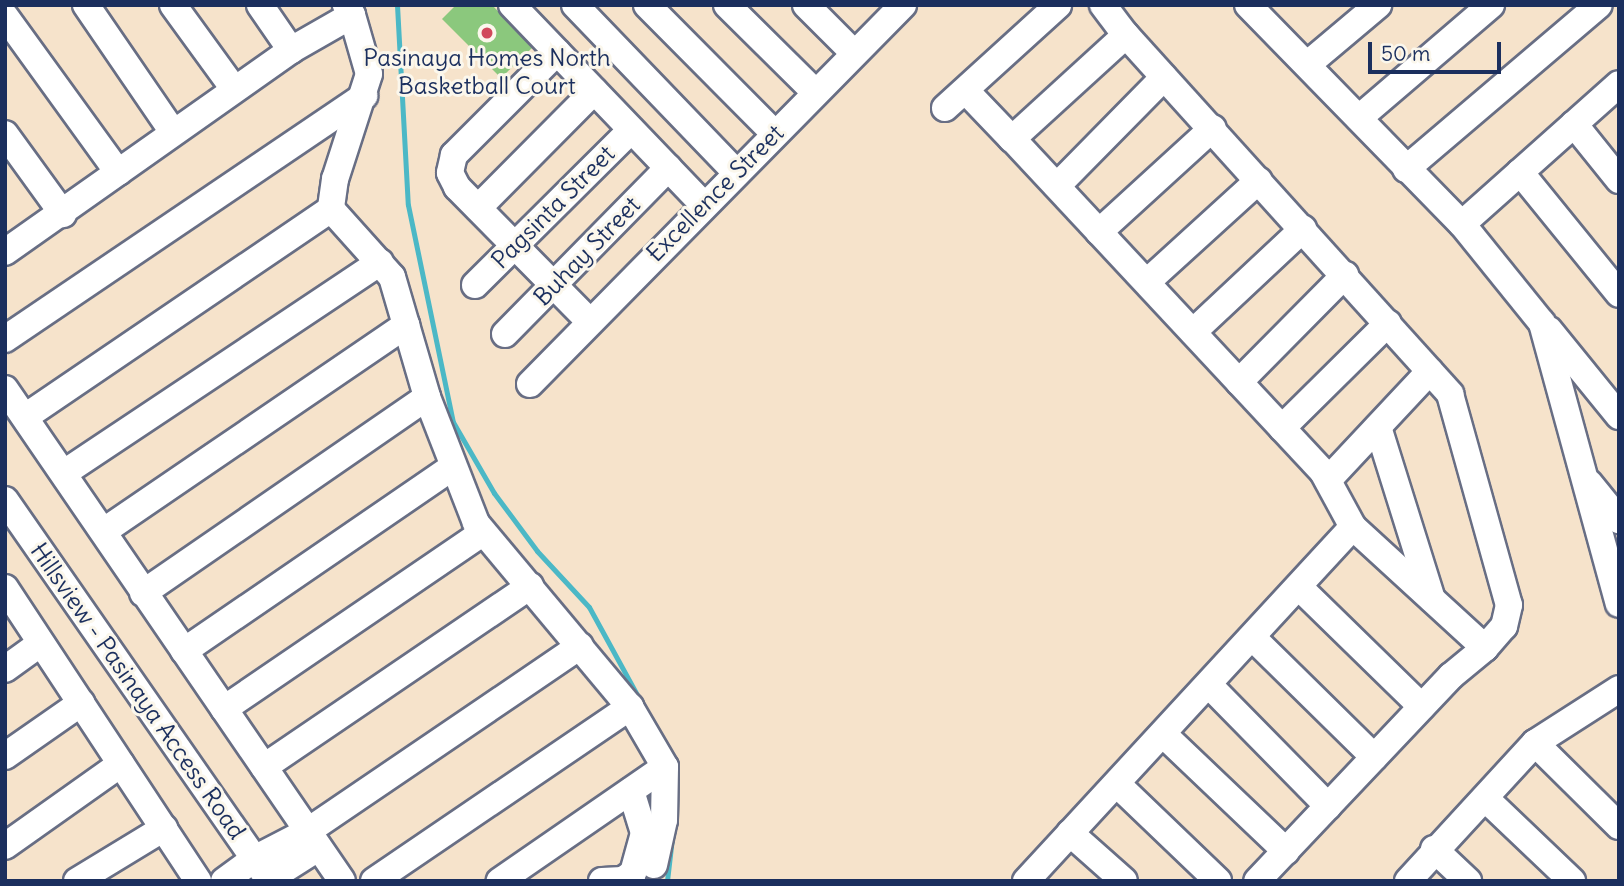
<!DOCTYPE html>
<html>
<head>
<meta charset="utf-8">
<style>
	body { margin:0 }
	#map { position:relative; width:1624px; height:886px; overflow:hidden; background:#f6e3cb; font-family:Delius,sans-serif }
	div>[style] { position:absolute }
	.green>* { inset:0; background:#8bc87d }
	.stream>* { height:5px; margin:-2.5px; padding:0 2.5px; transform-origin:2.5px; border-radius:2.5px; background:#4bb8c6 }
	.roads { filter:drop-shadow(2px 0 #686e84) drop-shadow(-2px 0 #686e84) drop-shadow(0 2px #686e84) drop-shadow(0 -2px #686e84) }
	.minor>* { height:26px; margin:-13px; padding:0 13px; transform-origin:13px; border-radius:13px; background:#fff }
	.dots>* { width:19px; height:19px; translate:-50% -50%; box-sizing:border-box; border:4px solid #fbf7ec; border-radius:50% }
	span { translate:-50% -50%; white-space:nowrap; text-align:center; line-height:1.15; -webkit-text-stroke:6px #fbf7ec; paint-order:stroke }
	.poi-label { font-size:24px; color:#1b2f5e }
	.street-label { font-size:24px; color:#1b2f5e }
	.frame { position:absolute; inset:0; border:7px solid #1b2f5e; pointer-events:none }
	.scale { position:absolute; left:1368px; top:42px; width:133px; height:32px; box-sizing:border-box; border:4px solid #1b2f5e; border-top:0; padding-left:9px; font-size:21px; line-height:24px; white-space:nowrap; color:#1b2f5e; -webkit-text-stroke:5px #fbf7ec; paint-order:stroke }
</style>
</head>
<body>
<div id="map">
	<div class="green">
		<i style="clip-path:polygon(456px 5px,492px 5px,533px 47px,501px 78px,442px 19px)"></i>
	</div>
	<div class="stream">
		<i style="left:397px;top:5px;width:200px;rotate:86.9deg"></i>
		<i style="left:408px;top:205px;width:222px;rotate:78.3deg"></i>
		<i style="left:453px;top:422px;width:82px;rotate:60deg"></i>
		<i style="left:494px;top:493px;width:72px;rotate:53.4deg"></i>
		<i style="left:537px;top:551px;width:76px;rotate:47.1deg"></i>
		<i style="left:589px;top:607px;width:111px;rotate:61.3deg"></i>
		<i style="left:667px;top:881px;width:43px;rotate:-83.4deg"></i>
	</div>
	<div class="roads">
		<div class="minor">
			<i style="left:86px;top:5px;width:154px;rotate:55.6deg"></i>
			<i style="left:173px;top:5px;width:104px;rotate:54deg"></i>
			<i style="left:260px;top:5px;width:55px;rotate:55.4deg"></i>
			<i style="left:512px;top:5px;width:276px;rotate:46.2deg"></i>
			<i style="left:575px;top:5px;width:231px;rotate:46.1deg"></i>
			<i style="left:647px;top:5px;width:180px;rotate:45.2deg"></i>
			<i style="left:727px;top:5px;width:124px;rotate:44.7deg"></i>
			<i style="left:806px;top:5px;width:68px;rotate:45deg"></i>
			<i style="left:1103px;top:5px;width:38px;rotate:53deg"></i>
			<i style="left:1248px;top:5px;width:306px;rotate:45.7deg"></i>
			<i style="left:1462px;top:224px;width:127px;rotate:51.1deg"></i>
			<i style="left:1542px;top:323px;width:291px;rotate:74.7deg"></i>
			<i style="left:352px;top:15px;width:61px;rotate:73.9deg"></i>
			<i style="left:369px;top:74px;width:110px;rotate:107.9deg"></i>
			<i style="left:335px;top:179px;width:30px;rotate:98deg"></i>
			<i style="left:331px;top:209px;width:91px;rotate:48.1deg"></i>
			<i style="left:392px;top:277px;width:125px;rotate:73.7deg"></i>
			<i style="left:427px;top:397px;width:135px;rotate:68.7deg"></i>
			<i style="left:476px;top:523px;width:240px;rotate:50.1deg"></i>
			<i style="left:630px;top:707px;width:69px;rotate:59.7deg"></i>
			<i style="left:665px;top:767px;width:201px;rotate:145.4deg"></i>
			<i style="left:5px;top:16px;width:193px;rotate:54.1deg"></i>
			<i style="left:557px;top:52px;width:146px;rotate:135deg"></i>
			<i style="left:454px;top:155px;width:18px;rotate:103deg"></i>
			<i style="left:450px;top:173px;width:16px;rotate:63deg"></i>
			<i style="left:457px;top:187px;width:188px;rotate:45.4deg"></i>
			<i style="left:1308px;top:64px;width:92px;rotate:-40.1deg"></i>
			<i style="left:966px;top:91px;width:66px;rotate:46.2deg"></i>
			<i style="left:945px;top:108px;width:153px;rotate:-42.3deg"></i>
			<i style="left:1359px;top:118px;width:174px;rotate:-40.6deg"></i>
			<i style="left:1574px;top:124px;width:72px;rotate:51.2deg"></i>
			<i style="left:5px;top:134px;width:99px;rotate:54.1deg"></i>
			<i style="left:1406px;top:169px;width:253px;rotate:-40.4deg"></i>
			<i style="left:1520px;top:172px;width:157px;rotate:50.9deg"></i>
			<i style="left:1058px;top:185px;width:151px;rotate:-45.5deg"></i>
			<i style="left:478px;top:208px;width:165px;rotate:-45.2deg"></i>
			<i style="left:1462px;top:224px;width:210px;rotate:-41.7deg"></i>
			<i style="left:1099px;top:232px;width:154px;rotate:-42.4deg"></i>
			<i style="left:5px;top:252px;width:350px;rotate:-35.2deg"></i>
			<i style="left:291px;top:50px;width:70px;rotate:-29.8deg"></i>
			<i style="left:352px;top:15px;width:12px;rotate:-121deg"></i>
			<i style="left:1147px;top:282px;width:151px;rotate:-42.3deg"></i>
			<i style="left:475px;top:285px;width:220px;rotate:-44.8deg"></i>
			<i style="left:1549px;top:330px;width:111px;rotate:50.9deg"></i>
			<i style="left:1193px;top:332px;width:151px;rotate:-43.1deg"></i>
			<i style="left:505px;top:334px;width:233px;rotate:-45.5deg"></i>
			<i style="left:5px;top:339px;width:434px;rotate:-34.1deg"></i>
			<i style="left:1239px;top:382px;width:151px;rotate:-45.3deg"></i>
			<i style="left:530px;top:384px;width:532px;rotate:-45.46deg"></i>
			<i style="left:5px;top:389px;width:596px;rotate:55.59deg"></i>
			<i style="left:25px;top:417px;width:370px;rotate:-34.2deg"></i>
			<i style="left:1378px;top:427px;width:180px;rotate:72.6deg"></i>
			<i style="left:1282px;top:428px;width:149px;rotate:-44.7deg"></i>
			<i style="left:64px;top:473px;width:380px;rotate:-33.7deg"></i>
			<i style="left:1328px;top:480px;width:149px;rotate:-46.9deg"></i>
			<i style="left:1589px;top:483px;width:48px;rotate:51deg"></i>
			<i style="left:5px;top:500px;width:464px;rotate:55.2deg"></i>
			<i style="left:1353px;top:527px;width:179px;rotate:42.5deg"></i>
			<i style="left:104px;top:531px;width:366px;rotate:-34.3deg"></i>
			<i style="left:5px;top:588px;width:351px;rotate:56.6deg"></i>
			<i style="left:1300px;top:588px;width:170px;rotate:44.3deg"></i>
			<i style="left:143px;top:593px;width:345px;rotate:-34.6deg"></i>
			<i style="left:1253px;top:638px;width:170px;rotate:44.5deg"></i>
			<i style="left:184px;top:651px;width:326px;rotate:-34.4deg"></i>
			<i style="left:5px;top:669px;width:44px;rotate:-35.8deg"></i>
			<i style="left:1209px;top:685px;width:170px;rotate:45.5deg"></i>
			<i style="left:224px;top:709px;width:312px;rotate:-34.3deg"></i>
			<i style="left:1163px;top:734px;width:170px;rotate:43.6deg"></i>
			<i style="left:1535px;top:743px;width:118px;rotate:44.7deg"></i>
			<i style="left:5px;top:756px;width:93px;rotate:-34.9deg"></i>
			<i style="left:264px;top:767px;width:322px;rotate:-34.2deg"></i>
			<i style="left:1117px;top:784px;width:140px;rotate:43.8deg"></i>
			<i style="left:1486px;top:799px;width:119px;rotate:43.6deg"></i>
			<i style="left:1070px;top:833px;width:72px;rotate:41.6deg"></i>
			<i style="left:5px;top:846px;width:142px;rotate:-35.3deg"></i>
			<i style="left:1434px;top:849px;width:47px;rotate:43.3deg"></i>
			<i style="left:654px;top:865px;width:46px;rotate:-77.5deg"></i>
			<i style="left:664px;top:820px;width:53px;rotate:-88.9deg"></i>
			<i style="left:77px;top:881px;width:102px;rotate:-31.3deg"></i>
			<i style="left:224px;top:881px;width:37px;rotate:-36deg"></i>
			<i style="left:254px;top:859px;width:61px;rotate:-27.4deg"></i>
			<i style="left:308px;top:831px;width:329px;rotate:-34.2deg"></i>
			<i style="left:266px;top:881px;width:62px;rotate:-32.4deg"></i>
			<i style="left:374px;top:881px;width:310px;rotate:-34.2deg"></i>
			<i style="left:602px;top:881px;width:21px;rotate:-3deg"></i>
			<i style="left:623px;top:880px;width:12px;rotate:-35deg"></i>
			<i style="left:633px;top:873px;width:41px;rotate:-74.6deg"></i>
			<i style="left:644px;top:833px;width:44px;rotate:-107.2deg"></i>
			<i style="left:1026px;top:881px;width:482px;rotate:-47.3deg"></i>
			<i style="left:1353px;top:527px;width:63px;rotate:-118.6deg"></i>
			<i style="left:1323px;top:472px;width:456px;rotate:-133deg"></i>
			<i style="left:1012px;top:139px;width:154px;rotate:-42.4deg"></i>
			<i style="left:1126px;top:35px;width:484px;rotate:47.9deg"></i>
			<i style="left:1450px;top:394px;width:219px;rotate:74.4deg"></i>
			<i style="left:1509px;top:605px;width:22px;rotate:103deg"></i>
			<i style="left:1504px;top:626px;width:29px;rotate:131deg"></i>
			<i style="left:1485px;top:648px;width:44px;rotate:140.5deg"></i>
			<i style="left:1451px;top:676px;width:282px;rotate:133.4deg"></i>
			<i style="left:1408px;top:881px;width:188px;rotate:-47.4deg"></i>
			<i style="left:1535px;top:743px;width:100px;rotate:-32.7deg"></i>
		</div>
	</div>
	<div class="dots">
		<i style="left:487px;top:33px;background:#d1495b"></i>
	</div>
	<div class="poi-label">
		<span style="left:487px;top:72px">Pasinaya Homes North<br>Basketball Court</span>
	</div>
	<div class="street-label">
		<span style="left:715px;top:193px;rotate:-45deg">Excellence Street</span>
		<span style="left:553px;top:207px;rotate:-45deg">Pagsinta Street</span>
		<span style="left:587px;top:251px;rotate:-46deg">Buhay Street</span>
		<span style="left:138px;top:691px;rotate:55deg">Hillsview - Pasinaya Access Road</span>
	</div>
	<div class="frame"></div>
	<div class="scale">50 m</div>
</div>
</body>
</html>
